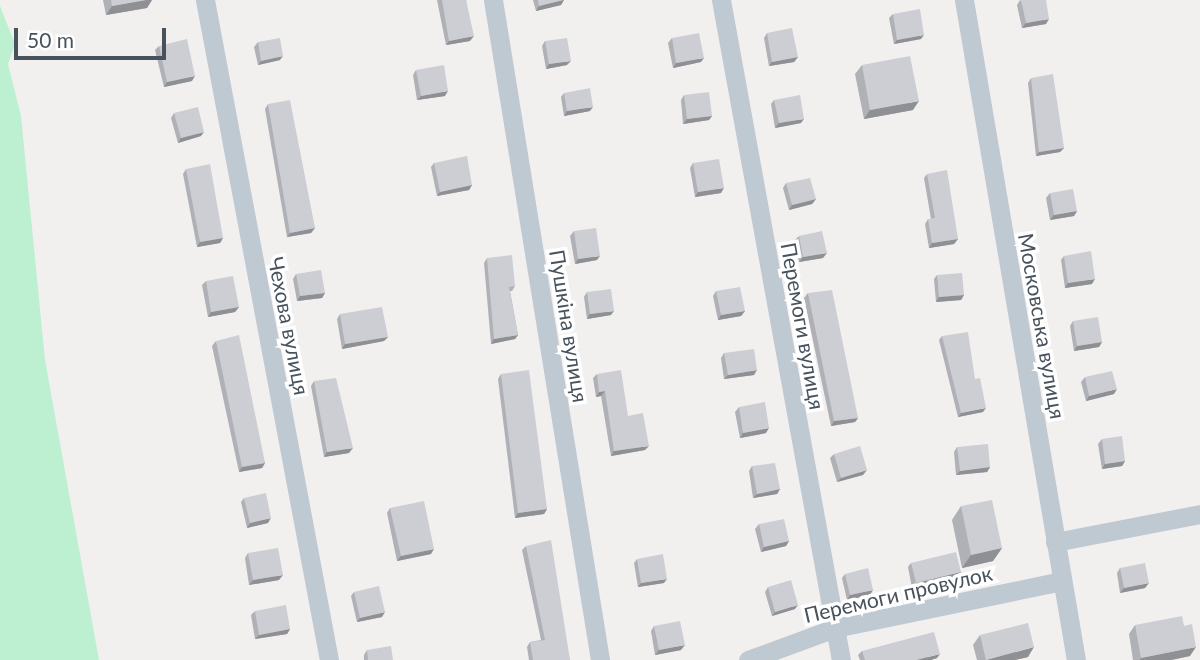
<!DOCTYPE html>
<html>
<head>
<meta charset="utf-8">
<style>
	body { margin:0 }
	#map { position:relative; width:1200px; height:660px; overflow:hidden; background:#f2efef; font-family:Lato,sans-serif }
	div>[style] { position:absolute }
	.green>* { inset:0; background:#bdf0d0 }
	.minor>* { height:19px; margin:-9.5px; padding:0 9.5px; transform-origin:9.5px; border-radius:9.5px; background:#bfc9d1 }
	.wall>* { inset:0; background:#afb1b6 }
	.shaded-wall>* { inset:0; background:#8f9094 }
	.building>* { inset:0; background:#ccced4 }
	span { translate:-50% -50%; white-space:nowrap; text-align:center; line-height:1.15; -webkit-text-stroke:7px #fff; paint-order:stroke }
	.street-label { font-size:21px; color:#47525d }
	.scale { position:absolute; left:14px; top:28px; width:152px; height:32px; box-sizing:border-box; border:4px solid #47525d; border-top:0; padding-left:9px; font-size:21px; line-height:24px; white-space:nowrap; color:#47525d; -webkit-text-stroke:5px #fff; paint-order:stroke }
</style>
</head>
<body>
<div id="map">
	<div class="green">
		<i style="clip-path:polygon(0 6px,15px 44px,8px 64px,21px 116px,45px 360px,99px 660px,0 660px)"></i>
	</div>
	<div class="minor">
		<i style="left:205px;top:0;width:672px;rotate:79.36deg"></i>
		<i style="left:493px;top:0;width:669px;rotate:80.79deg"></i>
		<i style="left:721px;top:0;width:671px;rotate:79.7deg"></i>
		<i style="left:964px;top:0;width:669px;rotate:80.37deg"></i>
		<i style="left:1055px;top:542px;width:148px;rotate:-10.9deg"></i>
		<i style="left:748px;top:660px;width:93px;rotate:-20.2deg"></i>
		<i style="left:835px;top:628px;width:231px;rotate:-11.7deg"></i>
	</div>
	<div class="wall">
		<i style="clip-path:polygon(103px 0,152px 0,147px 8px,106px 15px)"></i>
		<i style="clip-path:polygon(437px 0,466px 0,470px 41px,446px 45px)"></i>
		<i style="clip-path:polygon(533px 0,564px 0,561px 5px,536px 11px)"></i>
		<i style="clip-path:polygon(1020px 0,1046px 24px,1022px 28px,1017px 5px)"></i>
		<i style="clip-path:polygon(893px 14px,921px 39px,894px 44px,889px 18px)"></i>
		<i style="clip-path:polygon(767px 33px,798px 57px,794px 62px,769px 66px,764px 38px)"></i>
		<i style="clip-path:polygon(672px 38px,701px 62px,673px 68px,668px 43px)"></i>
		<i style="clip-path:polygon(545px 41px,567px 65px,546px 69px,542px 46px)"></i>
		<i style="clip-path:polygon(258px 42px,280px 60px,258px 65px,254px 47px)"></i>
		<i style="clip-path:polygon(159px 46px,192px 81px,164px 87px,155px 50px)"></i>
		<i style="clip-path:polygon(862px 65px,913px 110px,864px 119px,855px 74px)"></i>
		<i style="clip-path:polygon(416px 70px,445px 96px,417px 100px,413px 75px)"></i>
		<i style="clip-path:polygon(1031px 78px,1064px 148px,1060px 152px,1036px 156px,1028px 83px)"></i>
		<i style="clip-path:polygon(564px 93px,590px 111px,564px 116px,561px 97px)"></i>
		<i style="clip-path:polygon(684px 95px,712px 116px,709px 120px,683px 124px,681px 100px)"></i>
		<i style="clip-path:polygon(774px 100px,801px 123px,775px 128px,771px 104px)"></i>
		<i style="clip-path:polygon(268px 104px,315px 228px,311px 233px,287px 237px,265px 109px)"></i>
		<i style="clip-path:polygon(174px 113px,201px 136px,178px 143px,171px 118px)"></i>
		<i style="clip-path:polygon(434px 163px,472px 185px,469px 190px,437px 196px,431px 167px)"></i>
		<i style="clip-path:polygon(693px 163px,721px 193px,695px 197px,690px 168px)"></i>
		<i style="clip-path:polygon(186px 169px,223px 238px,220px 243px,197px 247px,183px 174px)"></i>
		<i style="clip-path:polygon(927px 174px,958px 239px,954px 244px,929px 248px,925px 224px,928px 219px,931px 219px,924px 178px)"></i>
		<i style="clip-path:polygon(786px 183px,816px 199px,812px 204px,789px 210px,783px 188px)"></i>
		<i style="clip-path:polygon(1050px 193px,1077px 211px,1074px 216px,1050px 220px,1046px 198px)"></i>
		<i style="clip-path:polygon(574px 231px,597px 260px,575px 264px,570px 236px)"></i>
		<i style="clip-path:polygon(799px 236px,823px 258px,799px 262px,795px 240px)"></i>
		<i style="clip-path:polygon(1064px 256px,1092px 284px,1065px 288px,1061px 260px)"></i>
		<i style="clip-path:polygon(487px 258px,515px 286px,512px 291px,510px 291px,518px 335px,515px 339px,491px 344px,484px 263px)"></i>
		<i style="clip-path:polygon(296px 274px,325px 293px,322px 298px,297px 301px,293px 279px)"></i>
		<i style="clip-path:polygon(937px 275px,964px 295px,961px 300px,936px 302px,934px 279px)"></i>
		<i style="clip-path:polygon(206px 281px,239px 307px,235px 312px,208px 317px,202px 285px)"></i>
		<i style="clip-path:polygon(716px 291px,745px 311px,741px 316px,718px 320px,713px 296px)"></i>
		<i style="clip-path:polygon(587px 292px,611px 315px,587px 319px,584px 297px)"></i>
		<i style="clip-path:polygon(808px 293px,858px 418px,855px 422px,831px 426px,804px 298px)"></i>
		<i style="clip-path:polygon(340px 314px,388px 337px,384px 341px,342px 349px,337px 319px)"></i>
		<i style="clip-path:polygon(1073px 321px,1102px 342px,1099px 347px,1074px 351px,1070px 326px)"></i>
		<i style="clip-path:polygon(942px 336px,983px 412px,958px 417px,939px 340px)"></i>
		<i style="clip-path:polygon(216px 341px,265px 463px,262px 468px,239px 472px,212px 346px)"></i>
		<i style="clip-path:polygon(724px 353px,754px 375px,724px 379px,721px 358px)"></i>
		<i style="clip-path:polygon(501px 374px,547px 509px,544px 514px,515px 518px,498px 379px)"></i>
		<i style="clip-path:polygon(597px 374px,645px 450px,611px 456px,601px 396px,596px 397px,593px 378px)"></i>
		<i style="clip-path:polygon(1085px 377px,1114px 394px,1086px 401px,1081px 382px)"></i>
		<i style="clip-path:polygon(314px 381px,349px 453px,324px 457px,311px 386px)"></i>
		<i style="clip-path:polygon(739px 407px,766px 433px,740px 438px,735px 412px)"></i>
		<i style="clip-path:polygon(1102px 439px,1125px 461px,1122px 466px,1102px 469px,1098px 444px)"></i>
		<i style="clip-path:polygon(957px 447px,990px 467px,987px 472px,956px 475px,954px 452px)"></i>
		<i style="clip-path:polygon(834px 454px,863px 475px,837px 482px,830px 458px)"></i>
		<i style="clip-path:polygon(752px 466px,780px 489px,777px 494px,753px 498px,749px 471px)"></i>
		<i style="clip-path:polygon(244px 498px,268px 523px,247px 528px,241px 502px)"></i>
		<i style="clip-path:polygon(961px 506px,1002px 548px,993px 561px,962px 568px,952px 520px)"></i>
		<i style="clip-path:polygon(390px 508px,431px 554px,397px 561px,387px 513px)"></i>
		<i style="clip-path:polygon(759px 524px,789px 541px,786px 546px,761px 552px,755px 529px)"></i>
		<i style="clip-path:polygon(526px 546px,570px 660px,529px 660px,527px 647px,530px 642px,541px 640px,522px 550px)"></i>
		<i style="clip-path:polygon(248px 553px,279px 580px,249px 585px,245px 558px)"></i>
		<i style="clip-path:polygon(637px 559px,664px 583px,638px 587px,634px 563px)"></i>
		<i style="clip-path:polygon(911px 563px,961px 572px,957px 577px,912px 588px,908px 567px)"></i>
		<i style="clip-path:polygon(1120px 568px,1145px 588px,1120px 593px,1117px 573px)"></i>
		<i style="clip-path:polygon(845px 574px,870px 595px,847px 600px,842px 578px)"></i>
		<i style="clip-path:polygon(768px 587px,795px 609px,772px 616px,765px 592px)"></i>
		<i style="clip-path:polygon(354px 592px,382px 617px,357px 622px,351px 596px)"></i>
		<i style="clip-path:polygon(255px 611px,290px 629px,287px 634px,255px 639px,251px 615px)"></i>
		<i style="clip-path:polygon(1135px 625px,1184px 626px,1190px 656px,1171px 660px,1133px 660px,1129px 634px)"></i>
		<i style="clip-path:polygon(654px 626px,681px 650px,655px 655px,651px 631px)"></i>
		<i style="clip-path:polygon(980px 635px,1028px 657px,1015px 660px,977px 660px,973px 645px)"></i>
		<i style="clip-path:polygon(367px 650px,393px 660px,364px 660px,364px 655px)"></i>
		<i style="clip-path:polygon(862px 651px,937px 658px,931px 660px,860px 660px,858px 655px)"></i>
	</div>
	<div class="shaded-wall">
		<i style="clip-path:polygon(146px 0,152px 0,147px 8px,106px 15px,112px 6px)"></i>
		<i style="clip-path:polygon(564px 0,561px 5px,536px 11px,539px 6px)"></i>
		<i style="clip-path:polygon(1049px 19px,1046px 24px,1022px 28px,1026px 23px)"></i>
		<i style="clip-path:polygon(924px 35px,921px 39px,894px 44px,897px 40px)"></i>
		<i style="clip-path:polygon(474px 36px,470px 41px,446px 45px,449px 41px)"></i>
		<i style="clip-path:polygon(283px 56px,280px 60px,258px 65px,261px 61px)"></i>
		<i style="clip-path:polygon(798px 57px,794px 62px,769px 66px,772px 62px)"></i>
		<i style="clip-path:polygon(704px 58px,701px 62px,673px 68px,676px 63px)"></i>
		<i style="clip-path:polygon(571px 61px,567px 65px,546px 69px,549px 64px)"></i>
		<i style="clip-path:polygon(195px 76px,192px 81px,164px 87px,167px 82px)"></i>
		<i style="clip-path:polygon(448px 91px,445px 96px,417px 100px,421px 96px)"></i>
		<i style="clip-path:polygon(919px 101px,913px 110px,864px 119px,870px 110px)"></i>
		<i style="clip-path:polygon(593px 107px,590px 111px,564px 116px,567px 111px)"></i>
		<i style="clip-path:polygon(712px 116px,709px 120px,683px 124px,687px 119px)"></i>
		<i style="clip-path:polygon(804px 119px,801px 123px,775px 128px,779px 123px)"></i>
		<i style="clip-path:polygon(204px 132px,201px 136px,178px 143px,181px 138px)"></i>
		<i style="clip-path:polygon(1064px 148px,1060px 152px,1036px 156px,1039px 152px)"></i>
		<i style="clip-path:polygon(472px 185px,469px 190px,437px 196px,440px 192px)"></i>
		<i style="clip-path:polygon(724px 188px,721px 193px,695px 197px,698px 192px)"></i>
		<i style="clip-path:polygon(816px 199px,812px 204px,789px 210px,792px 205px)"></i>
		<i style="clip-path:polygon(1077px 211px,1074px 216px,1050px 220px,1054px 215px)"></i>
		<i style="clip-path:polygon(315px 228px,311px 233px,287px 237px,290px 233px)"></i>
		<i style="clip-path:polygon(223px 238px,220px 243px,197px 247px,200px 242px)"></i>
		<i style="clip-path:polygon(958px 239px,954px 244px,929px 248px,932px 243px)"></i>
		<i style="clip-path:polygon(827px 253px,823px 258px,799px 262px,803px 257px)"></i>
		<i style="clip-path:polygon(600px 256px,597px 260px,575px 264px,578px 259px)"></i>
		<i style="clip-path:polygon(1095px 279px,1092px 284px,1065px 288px,1068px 283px)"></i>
		<i style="clip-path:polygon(325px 293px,322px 298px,297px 301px,300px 296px)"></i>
		<i style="clip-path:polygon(964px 295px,961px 300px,936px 302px,939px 297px)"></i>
		<i style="clip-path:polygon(239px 307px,235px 312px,208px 317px,211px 312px)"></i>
		<i style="clip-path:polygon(614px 311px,611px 315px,587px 319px,590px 314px)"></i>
		<i style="clip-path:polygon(745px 311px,741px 316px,718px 320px,721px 315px)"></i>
		<i style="clip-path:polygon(518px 335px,515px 339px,491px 344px,494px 339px)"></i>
		<i style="clip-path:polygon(388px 337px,384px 341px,342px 349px,345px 344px)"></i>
		<i style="clip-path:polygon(1102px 342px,1099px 347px,1074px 351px,1077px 346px)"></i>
		<i style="clip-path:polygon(757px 370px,754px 375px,724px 379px,728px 375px)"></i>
		<i style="clip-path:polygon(1117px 389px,1114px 394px,1086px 401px,1089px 396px)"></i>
		<i style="clip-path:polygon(605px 391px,601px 396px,596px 397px,599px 392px)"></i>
		<i style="clip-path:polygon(986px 408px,983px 412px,958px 417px,961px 413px)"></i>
		<i style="clip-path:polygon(858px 418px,855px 422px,831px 426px,834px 421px)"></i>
		<i style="clip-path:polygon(769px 428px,766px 433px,740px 438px,743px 433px)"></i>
		<i style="clip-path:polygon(649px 446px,645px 450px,611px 456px,614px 451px)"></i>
		<i style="clip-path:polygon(353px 448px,349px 453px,324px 457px,327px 452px)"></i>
		<i style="clip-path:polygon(1125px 461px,1122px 466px,1102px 469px,1105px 464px)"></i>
		<i style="clip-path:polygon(265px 463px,262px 468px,239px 472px,242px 467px)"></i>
		<i style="clip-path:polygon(990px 467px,987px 472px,956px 475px,960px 471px)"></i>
		<i style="clip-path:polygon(867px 470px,863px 475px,837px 482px,841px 478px)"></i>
		<i style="clip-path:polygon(780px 489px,777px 494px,753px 498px,757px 494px)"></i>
		<i style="clip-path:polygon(547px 509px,544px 514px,515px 518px,518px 513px)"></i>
		<i style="clip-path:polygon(271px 518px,268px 523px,247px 528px,250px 523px)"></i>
		<i style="clip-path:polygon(789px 541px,786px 546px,761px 552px,764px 547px)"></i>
		<i style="clip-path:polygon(1002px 548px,993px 561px,962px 568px,971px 555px)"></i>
		<i style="clip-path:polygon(434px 549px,431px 554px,397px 561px,401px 556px)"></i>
		<i style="clip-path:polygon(961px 572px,957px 577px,912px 588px,916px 583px)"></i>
		<i style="clip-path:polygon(283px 575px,279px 580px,249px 585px,253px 580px)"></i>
		<i style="clip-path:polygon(667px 579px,664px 583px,638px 587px,641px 583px)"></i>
		<i style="clip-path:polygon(1149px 583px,1145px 588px,1120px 593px,1124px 588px)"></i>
		<i style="clip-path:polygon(873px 590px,870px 595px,847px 600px,850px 595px)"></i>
		<i style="clip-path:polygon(798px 605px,795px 609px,772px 616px,775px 612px)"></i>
		<i style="clip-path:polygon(385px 612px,382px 617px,357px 622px,360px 618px)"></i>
		<i style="clip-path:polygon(290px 629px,287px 634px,255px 639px,259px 635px)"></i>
		<i style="clip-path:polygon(685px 645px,681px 650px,655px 655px,659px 650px)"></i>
		<i style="clip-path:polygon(1034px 647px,1028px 657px,1015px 660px,986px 660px)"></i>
		<i style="clip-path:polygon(1196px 647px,1190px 656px,1171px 660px,1140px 660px,1141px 658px)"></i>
		<i style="clip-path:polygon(940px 654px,937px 658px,931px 660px,916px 660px)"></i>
	</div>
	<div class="building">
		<i style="clip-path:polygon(111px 0,146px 0,112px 6px)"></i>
		<i style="clip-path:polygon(442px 0,466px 0,474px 36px,449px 41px)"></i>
		<i style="clip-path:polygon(538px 0,563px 0,539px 6px)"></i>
		<i style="clip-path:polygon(1021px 0,1046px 0,1049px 19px,1026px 23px)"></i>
		<i style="clip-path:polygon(920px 9px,924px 35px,897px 40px,893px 14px)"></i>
		<i style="clip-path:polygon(792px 28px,798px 57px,772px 62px,767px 33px)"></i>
		<i style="clip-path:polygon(699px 33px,704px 58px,676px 63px,672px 38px)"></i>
		<i style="clip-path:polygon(280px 38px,283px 56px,261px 61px,258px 42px)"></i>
		<i style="clip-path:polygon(567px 38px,571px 61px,549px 64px,545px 41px)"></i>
		<i style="clip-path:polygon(187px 39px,195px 76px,167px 82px,159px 46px)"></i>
		<i style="clip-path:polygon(910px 56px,919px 101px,870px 110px,862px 65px)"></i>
		<i style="clip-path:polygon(444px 65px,448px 91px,421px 96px,416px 70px)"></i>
		<i style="clip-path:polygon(1053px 74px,1064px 148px,1039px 152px,1031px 78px)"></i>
		<i style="clip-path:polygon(590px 88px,593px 107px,567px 111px,564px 93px)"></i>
		<i style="clip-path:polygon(709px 92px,712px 116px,687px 119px,684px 95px)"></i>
		<i style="clip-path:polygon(800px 95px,804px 119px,779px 123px,774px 100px)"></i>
		<i style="clip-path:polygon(290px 100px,315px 228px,290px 233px,268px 104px)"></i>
		<i style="clip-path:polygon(198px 107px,204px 132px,181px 138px,174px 113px)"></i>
		<i style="clip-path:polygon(467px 156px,472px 185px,440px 192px,434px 163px)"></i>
		<i style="clip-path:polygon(719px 159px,724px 188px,698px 192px,693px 163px)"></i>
		<i style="clip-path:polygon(210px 164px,223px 238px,200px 242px,186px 169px)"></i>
		<i style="clip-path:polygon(947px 170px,958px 239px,932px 243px,928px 219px,935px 218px,927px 174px)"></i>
		<i style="clip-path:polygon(810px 178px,816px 199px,792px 205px,786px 183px)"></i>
		<i style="clip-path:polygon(1073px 189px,1077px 211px,1054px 215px,1050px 193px)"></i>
		<i style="clip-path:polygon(596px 228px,600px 256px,578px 259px,574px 231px)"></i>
		<i style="clip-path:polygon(822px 231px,827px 253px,803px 257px,799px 236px)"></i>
		<i style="clip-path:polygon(1091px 251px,1095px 279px,1068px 283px,1064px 256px)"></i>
		<i style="clip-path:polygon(512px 255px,515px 286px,509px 287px,518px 335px,494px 339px,487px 258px)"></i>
		<i style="clip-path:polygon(321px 270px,325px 293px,300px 296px,296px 274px)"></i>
		<i style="clip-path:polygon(962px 273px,964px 295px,939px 297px,937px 275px)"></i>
		<i style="clip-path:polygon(233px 276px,239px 307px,211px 312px,206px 281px)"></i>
		<i style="clip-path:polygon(740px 287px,745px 311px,721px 315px,716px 291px)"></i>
		<i style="clip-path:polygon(611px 289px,614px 311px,590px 314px,587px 292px)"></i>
		<i style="clip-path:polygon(832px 290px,858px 418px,834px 421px,808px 293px)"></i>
		<i style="clip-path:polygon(382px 307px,388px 337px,345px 344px,340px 314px)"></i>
		<i style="clip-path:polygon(1098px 317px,1102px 342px,1077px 346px,1073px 321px)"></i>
		<i style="clip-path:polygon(968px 332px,975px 379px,980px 378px,986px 408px,961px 413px,942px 336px)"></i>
		<i style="clip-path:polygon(239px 335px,265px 463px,242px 467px,216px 341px)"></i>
		<i style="clip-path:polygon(754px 349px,757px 370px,728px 375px,724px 353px)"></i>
		<i style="clip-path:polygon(529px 370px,547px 509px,518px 513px,501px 374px)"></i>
		<i style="clip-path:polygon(621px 370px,628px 416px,643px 413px,649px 446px,614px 451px,605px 391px,599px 392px,597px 374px)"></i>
		<i style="clip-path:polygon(1112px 371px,1117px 389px,1089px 396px,1085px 377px)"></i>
		<i style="clip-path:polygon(336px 378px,353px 448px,327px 452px,314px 381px)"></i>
		<i style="clip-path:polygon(765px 402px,769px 428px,743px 433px,739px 407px)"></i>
		<i style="clip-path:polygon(1122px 436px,1125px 461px,1105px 464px,1102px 439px)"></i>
		<i style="clip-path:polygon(988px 444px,990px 467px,960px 471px,957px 447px)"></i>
		<i style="clip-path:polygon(860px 446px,867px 470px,841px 478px,834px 454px)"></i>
		<i style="clip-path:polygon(775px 463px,780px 489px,757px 494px,752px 466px)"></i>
		<i style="clip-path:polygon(266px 493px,271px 518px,250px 523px,244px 498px)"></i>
		<i style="clip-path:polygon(992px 500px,1002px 548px,971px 555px,961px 506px)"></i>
		<i style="clip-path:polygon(424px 501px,434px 549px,401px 556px,390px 508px)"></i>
		<i style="clip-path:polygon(784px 519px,789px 541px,764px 547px,759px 524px)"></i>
		<i style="clip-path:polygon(551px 540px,570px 660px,533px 660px,530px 642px,545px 640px,526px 546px)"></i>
		<i style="clip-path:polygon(278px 548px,283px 575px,253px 580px,248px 553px)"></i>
		<i style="clip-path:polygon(956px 552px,961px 572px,916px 583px,911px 563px)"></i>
		<i style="clip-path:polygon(663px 554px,667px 579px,641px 583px,637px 559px)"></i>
		<i style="clip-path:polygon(1145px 563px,1149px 583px,1124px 588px,1120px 568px)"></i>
		<i style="clip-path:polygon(868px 568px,873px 590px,850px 595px,845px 574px)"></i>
		<i style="clip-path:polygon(791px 580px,798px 605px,775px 612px,768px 587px)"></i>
		<i style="clip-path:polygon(379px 586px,385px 612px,360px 618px,354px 592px)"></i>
		<i style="clip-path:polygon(286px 605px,290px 629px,259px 635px,255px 611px)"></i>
		<i style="clip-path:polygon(1182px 616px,1184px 626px,1192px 624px,1196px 647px,1141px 658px,1135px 625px)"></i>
		<i style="clip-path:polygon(680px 621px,685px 645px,659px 650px,654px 626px)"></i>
		<i style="clip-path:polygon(1028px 623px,1034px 647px,986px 660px,980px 635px)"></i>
		<i style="clip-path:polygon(934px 632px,940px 654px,916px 660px,865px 660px,862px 651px)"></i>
		<i style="clip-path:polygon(391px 646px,393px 660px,368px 660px,367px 650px)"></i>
	</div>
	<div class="street-label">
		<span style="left:289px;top:326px;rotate:79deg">Чехова вулиця</span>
		<span style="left:569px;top:326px;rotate:81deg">Пушкіна вулиця</span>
		<span style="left:803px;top:326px;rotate:80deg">Перемоги вулиця</span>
		<span style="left:1042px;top:326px;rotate:80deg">Московська вулиця</span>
		<span style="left:898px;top:594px;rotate:-13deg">Перемоги провулок</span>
	</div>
	<div class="scale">50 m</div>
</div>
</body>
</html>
